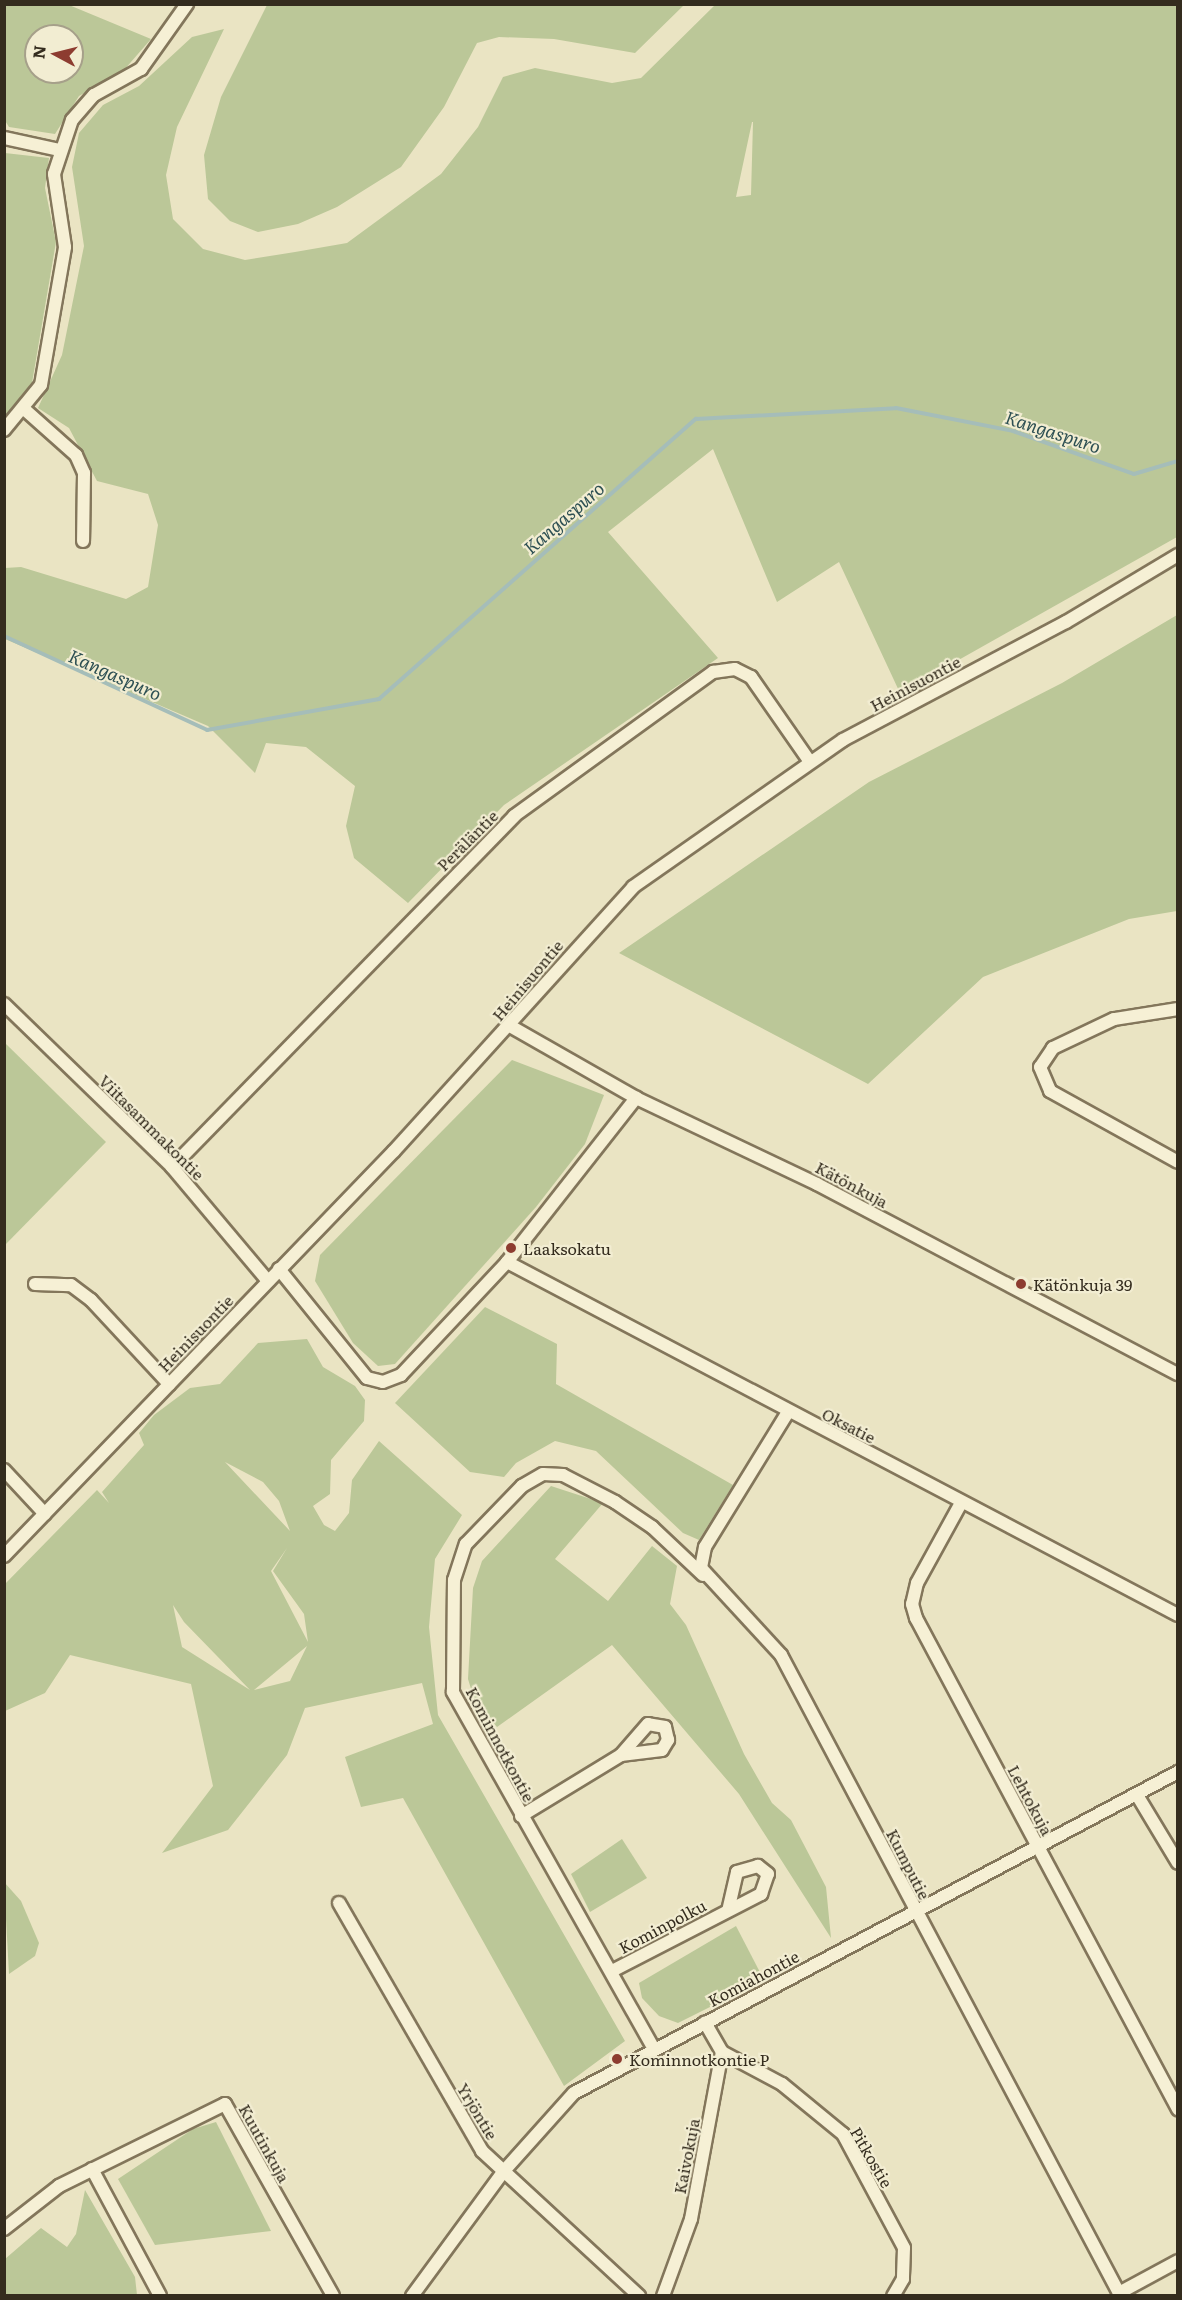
<!DOCTYPE html>
<html>
<head>
<meta charset="utf-8">
<style>
	body { margin:0 }
	#map { position:relative; width:1182px; height:2300px; overflow:hidden; background:#eae4c3; font-family:Literata,serif }
	div>[style] { position:absolute }
	.green>* { inset:0; background:#bbc798 }
	.stream>* { height:4px; margin:-2px; padding:0 2px; transform-origin:2px; border-radius:2px; background:#a5bdb9 }
	.roads { filter:drop-shadow(2px 0 #83765b) drop-shadow(-2px 0 #83765b) drop-shadow(0 2px #83765b) drop-shadow(0 -2px #83765b) }
	.minor>* { height:12px; margin:-6px; padding:0 6px; transform-origin:6px; border-radius:6px; background:#f6f0d5 }
	.dots>* { width:16px; height:16px; translate:-50% -50%; box-sizing:border-box; border:3px solid #f2edd2; border-radius:50% }
	span { translate:-50% -50%; white-space:nowrap; text-align:center; line-height:1.15; -webkit-text-stroke:4.5px #f2edd2; paint-order:stroke }
	.street-label { font-size:16px; color:#342c1e }
	.poi-label { font-size:16px; color:#342c1e }
	.left { translate:0 -50%; text-align:left }
	.water-label { font-size:18px; color:#2e5053; font-style:italic }
	.frame { position:absolute; inset:0; border:6px solid #342c1e; pointer-events:none }
	.north { position:absolute; left:24px; top:24px; width:60px; height:60px; box-sizing:border-box; background:#f2edd2; border:2px solid #a6a08a; border-radius:50%; rotate:277deg; font-size:16px; font-weight:700; line-height:24px; text-align:center; color:#342c1e }
	.north::after { content:''; display:block; margin:auto; width:21px; height:27px; background:#8d3c30; clip-path:polygon(50% 0,100% 100%,50% 72%,0 100%) }
</style>
</head>
<body>
<div id="map">
	<div class="green">
		<i style="clip-path:polygon(evenodd,5px 4px,69px 5px,151px 39px,124px 70px,79px 96px,55px 134px,9px 127px,4px 119px,5px 4px,36px 36px,72px 36px,72px 72px,36px 72px,36px 36px)"></i>
		<i style="clip-path:polygon(evenodd,716px 4px,1177px 5px,1177px 537px,900px 693px,839px 562px,777px 602px,713px 449px,608px 532px,718px 658px,504px 805px,408px 903px,354px 858px,346px 826px,355px 786px,306px 747px,266px 743px,255px 773px,208px 726px,5px 639px,5px 568px,21px 567px,126px 599px,148px 587px,158px 525px,148px 494px,97px 481px,69px 428px,38px 408px,62px 355px,84px 246px,72px 167px,79px 133px,103px 105px,139px 86px,192px 37px,224px 29px,177px 127px,166px 175px,173px 219px,203px 249px,245px 260px,295px 252px,347px 243px,441px 174px,478px 127px,503px 77px,535px 68px,612px 83px,641px 78px,716px 4px,753px 122px,751px 195px,736px 197px,752px 122px,753px 122px)"></i>
		<i style="clip-path:polygon(267px 5px,267px 4px,684px 5px,635px 53px,554px 39px,499px 37px,477px 43px,444px 107px,401px 167px,337px 207px,298px 224px,258px 232px,230px 221px,208px 199px,204px 155px,221px 97px)"></i>
		<i style="clip-path:polygon(5px 153px,49px 158px,45px 188px,56px 242px,32px 383px,5px 416px)"></i>
		<i style="clip-path:polygon(1177px 615px,1177px 911px,1129px 919px,983px 977px,868px 1084px,619px 953px,869px 782px,1062px 683px)"></i>
		<i style="clip-path:polygon(5px 1043px,106px 1142px,5px 1245px,4px 1245px)"></i>
		<i style="clip-path:polygon(512px 1060px,604px 1095px,585px 1144px,536px 1207px,395px 1364px,378px 1366px,353px 1343px,315px 1281px,320px 1255px)"></i>
		<i style="clip-path:polygon(485px 1307px,557px 1344px,556px 1384px,733px 1485px,699px 1540px,683px 1533px,596px 1451px,555px 1441px,516px 1463px,504px 1477px,470px 1472px,395px 1403px)"></i>
		<i style="clip-path:polygon(evenodd,307px 1339px,323px 1367px,355px 1386px,365px 1400px,364px 1421px,331px 1460px,330px 1494px,313px 1506px,324px 1525px,335px 1531px,349px 1513px,352px 1480px,379px 1441px,462px 1515px,435px 1559px,429px 1627px,438px 1715px,625px 2041px,564px 2086px,403px 1798px,361px 1807px,345px 1757px,433px 1724px,422px 1683px,305px 1708px,287px 1755px,228px 1830px,162px 1853px,213px 1786px,191px 1684px,70px 1655px,45px 1693px,5px 1711px,5px 1584px,97px 1490px,109px 1503px,102px 1492px,144px 1445px,139px 1433px,154px 1415px,190px 1388px,220px 1384px,258px 1343px,307px 1339px,225px 1462px,263px 1482px,279px 1501px,290px 1531px,225px 1462px,307px 1339px,287px 1548px,273px 1571px,304px 1614px,308px 1642px,271px 1571px,287px 1548px,307px 1339px,173px 1605px,184px 1622px,250px 1690px,182px 1647px,173px 1605px,307px 1339px,307px 1646px,290px 1681px,254px 1690px,307px 1646px)"></i>
		<i style="clip-path:polygon(551px 1486px,603px 1503px,555px 1559px,608px 1601px,652px 1546px,677px 1566px,670px 1604px,686px 1625px,744px 1754px,772px 1803px,791px 1820px,826px 1887px,831px 1938px,739px 1794px,612px 1645px,497px 1727px,475px 1702px,468px 1679px,473px 1588px,482px 1561px)"></i>
		<i style="clip-path:polygon(622px 1839px,647px 1878px,590px 1912px,571px 1874px)"></i>
		<i style="clip-path:polygon(4px 1882px,21px 1901px,39px 1943px,35px 1956px,9px 1974px)"></i>
		<i style="clip-path:polygon(736px 1926px,764px 1980px,678px 2023px,659px 2016px,642px 1998px,639px 1983px)"></i>
		<i style="clip-path:polygon(216px 2122px,271px 2231px,155px 2245px,118px 2179px,193px 2129px)"></i>
		<i style="clip-path:polygon(85px 2190px,135px 2277px,137px 2295px,5px 2295px,5px 2259px,41px 2228px,67px 2247px,76px 2234px)"></i>
	</div>
	<div class="stream">
		<i style="left:4px;top:636px;width:224px;rotate:24.8deg"></i>
		<i style="left:207px;top:730px;width:175px;rotate:-10.2deg"></i>
		<i style="left:379px;top:699px;width:423px;rotate:-41.5deg"></i>
		<i style="left:696px;top:419px;width:200px;rotate:-3.1deg"></i>
		<i style="left:896px;top:408px;width:119px;rotate:11.1deg"></i>
		<i style="left:1013px;top:431px;width:128px;rotate:19.6deg"></i>
		<i style="left:1134px;top:474px;width:46px;rotate:-16.5deg"></i>
	</div>
	<div class="roads">
		<div class="minor">
			<i style="left:4px;top:138px;width:56px;rotate:12.3deg"></i>
			<i style="left:23px;top:408px;width:71px;rotate:41.6deg"></i>
			<i style="left:76px;top:455px;width:20px;rotate:66deg"></i>
			<i style="left:84px;top:473px;width:68px;rotate:90.8deg"></i>
			<i style="left:4px;top:430px;width:58px;rotate:-50.6deg"></i>
			<i style="left:41px;top:385px;width:140px;rotate:-80.1deg"></i>
			<i style="left:65px;top:247px;width:74px;rotate:-98.6deg"></i>
			<i style="left:54px;top:174px;width:57px;rotate:-71.6deg"></i>
			<i style="left:72px;top:120px;width:33px;rotate:-49deg"></i>
			<i style="left:94px;top:95px;width:54px;rotate:-29deg"></i>
			<i style="left:141px;top:69px;width:80px;rotate:-54.7deg"></i>
			<i style="left:4px;top:1004px;width:234px;rotate:44.1deg"></i>
			<i style="left:172px;top:1167px;width:149px;rotate:49.9deg"></i>
			<i style="left:1178px;top:1009px;width:65px;rotate:171.1deg"></i>
			<i style="left:1114px;top:1019px;width:68px;rotate:154.6deg"></i>
			<i style="left:1053px;top:1048px;width:23px;rotate:124deg"></i>
			<i style="left:1040px;top:1067px;width:26px;rotate:67deg"></i>
			<i style="left:1050px;top:1091px;width:146px;rotate:29deg"></i>
			<i style="left:510px;top:1026px;width:145px;rotate:29.7deg"></i>
			<i style="left:636px;top:1098px;width:200px;rotate:25.4deg"></i>
			<i style="left:817px;top:1184px;width:408px;rotate:27.8deg"></i>
			<i style="left:172px;top:1167px;width:490px;rotate:-45.7deg"></i>
			<i style="left:514px;top:816px;width:246px;rotate:-35.9deg"></i>
			<i style="left:713px;top:672px;width:22px;rotate:-8deg"></i>
			<i style="left:735px;top:669px;width:18px;rotate:27deg"></i>
			<i style="left:751px;top:677px;width:103px;rotate:55.2deg"></i>
			<i style="left:507px;top:1262px;width:758px;rotate:27.75deg"></i>
			<i style="left:279px;top:1269px;width:140px;rotate:51.1deg"></i>
			<i style="left:367px;top:1378px;width:16px;rotate:14deg"></i>
			<i style="left:383px;top:1382px;width:19px;rotate:-21deg"></i>
			<i style="left:401px;top:1375px;width:155px;rotate:-46.8deg"></i>
			<i style="left:507px;top:1262px;width:209px;rotate:-51.8deg"></i>
			<i style="left:35px;top:1284px;width:36px;rotate:2deg"></i>
			<i style="left:71px;top:1285px;width:25px;rotate:37deg"></i>
			<i style="left:91px;top:1300px;width:115px;rotate:47.1deg"></i>
			<i style="left:788px;top:1412px;width:158px;rotate:121.6deg"></i>
			<i style="left:705px;top:1547px;width:21px;rotate:101deg"></i>
			<i style="left:701px;top:1568px;width:118px;rotate:47.4deg"></i>
			<i style="left:781px;top:1655px;width:722px;rotate:62.09deg"></i>
			<i style="left:1119px;top:2293px;width:67px;rotate:-28.5deg"></i>
			<i style="left:4px;top:1470px;width:60px;rotate:47deg"></i>
			<i style="left:961px;top:1503px;width:91px;rotate:118.8deg"></i>
			<i style="left:917px;top:1583px;width:22px;rotate:103deg"></i>
			<i style="left:912px;top:1604px;width:15px;rotate:74deg"></i>
			<i style="left:916px;top:1618px;width:557px;rotate:61.92deg"></i>
			<i style="left:4px;top:1556px;width:562px;rotate:-46.08deg"></i>
			<i style="left:394px;top:1151px;width:356px;rotate:-47.8deg"></i>
			<i style="left:633px;top:887px;width:256px;rotate:-35deg"></i>
			<i style="left:843px;top:740px;width:252px;rotate:-27.9deg"></i>
			<i style="left:1066px;top:622px;width:131px;rotate:-30.9deg"></i>
			<i style="left:1137px;top:1795px;width:79px;rotate:58.9deg"></i>
			<i style="left:521px;top:1816px;width:117px;rotate:-31.4deg"></i>
			<i style="left:621px;top:1755px;width:41px;rotate:-7deg"></i>
			<i style="left:662px;top:1750px;width:12px;rotate:-59deg"></i>
			<i style="left:668px;top:1740px;width:13px;rotate:-103deg"></i>
			<i style="left:665px;top:1727px;width:17px;rotate:-170deg"></i>
			<i style="left:648px;top:1724px;width:41px;rotate:131.1deg"></i>
			<i style="left:339px;top:1903px;width:286px;rotate:60deg"></i>
			<i style="left:482px;top:2151px;width:214px;rotate:42.7deg"></i>
			<i style="left:612px;top:1971px;width:168px;rotate:-27.3deg"></i>
			<i style="left:761px;top:1894px;width:21px;rotate:-71deg"></i>
			<i style="left:768px;top:1874px;width:13px;rotate:-141deg"></i>
			<i style="left:758px;top:1866px;width:22px;rotate:164deg"></i>
			<i style="left:737px;top:1872px;width:39px;rotate:103deg"></i>
			<i style="left:654px;top:2049px;width:410px;rotate:-119.4deg"></i>
			<i style="left:453px;top:1692px;width:112px;rotate:-89.5deg"></i>
			<i style="left:454px;top:1580px;width:38px;rotate:-72deg"></i>
			<i style="left:466px;top:1544px;width:81px;rotate:-46deg"></i>
			<i style="left:522px;top:1486px;width:24px;rotate:-30deg"></i>
			<i style="left:543px;top:1474px;width:20px;rotate:3deg"></i>
			<i style="left:563px;top:1475px;width:59px;rotate:27.4deg"></i>
			<i style="left:615px;top:1502px;width:45px;rotate:34deg"></i>
			<i style="left:652px;top:1527px;width:70px;rotate:43.3deg"></i>
			<i style="left:722px;top:2052px;width:68px;rotate:28.1deg"></i>
			<i style="left:782px;top:2084px;width:79px;rotate:39.3deg"></i>
			<i style="left:843px;top:2134px;width:129px;rotate:61.8deg"></i>
			<i style="left:904px;top:2248px;width:31px;rotate:92deg"></i>
			<i style="left:903px;top:2279px;width:20px;rotate:120deg"></i>
			<i style="left:92px;top:2169px;width:144px;rotate:61.8deg"></i>
			<i style="left:4px;top:2229px;width:70px;rotate:-38deg"></i>
			<i style="left:59px;top:2186px;width:185px;rotate:-26.3deg"></i>
			<i style="left:225px;top:2104px;width:220px;rotate:60.6deg"></i>
			<i style="left:412px;top:2296px;width:154px;rotate:-53.7deg"></i>
			<i style="left:503px;top:2172px;width:106px;rotate:-48.1deg"></i>
			<i style="left:574px;top:2093px;width:684px;rotate:-27.99deg"></i>
			<i style="left:663px;top:2296px;width:82px;rotate:-70deg"></i>
			<i style="left:691px;top:2219px;width:170px;rotate:-79.5deg"></i>
			<i style="left:722px;top:2052px;width:34px;rotate:-120deg"></i>
		</div>
	</div>
	<div class="dots">
		<i style="left:511px;top:1248px;background:#8d3c30"></i>
		<i style="left:1021px;top:1284px;background:#8d3c30"></i>
		<i style="left:617px;top:2059px;background:#8d3c30"></i>
	</div>
	<div class="street-label">
		<span style="left:915px;top:683px;rotate:-28deg">Heinisuontie</span>
		<span style="left:467px;top:840px;rotate:-45deg">Peräläntie</span>
		<span style="left:527px;top:980px;rotate:-50deg">Heinisuontie</span>
		<span style="left:152px;top:1127px;rotate:45deg">Viitasammakontie</span>
		<span style="left:852px;top:1184px;rotate:28deg">Kätönkuja</span>
		<span style="left:195px;top:1333px;rotate:-46deg">Heinisuontie</span>
		<span style="left:849px;top:1425px;rotate:27deg">Oksatie</span>
		<span style="left:501px;top:1744px;rotate:62deg">Kominnotkontie</span>
		<span style="left:1031px;top:1800px;rotate:62deg">Lehtokuja</span>
		<span style="left:909px;top:1864px;rotate:63deg">Kumputie</span>
		<span style="left:662px;top:1926px;rotate:-28deg">Kominpolku</span>
		<span style="left:753px;top:1978px;rotate:-28deg">Komiahontie</span>
		<span style="left:478px;top:2111px;rotate:59deg">Yrjöntie</span>
		<span style="left:265px;top:2143px;rotate:61deg">Kuutinkuja</span>
		<span style="left:686px;top:2156px;rotate:-79deg">Kaivokuja</span>
		<span style="left:872px;top:2157px;rotate:60deg">Pitkostie</span>
	</div>
	<div class="poi-label">
		<span class="left" style="left:523px;top:1248px">Laaksokatu</span>
		<span class="left" style="left:1033px;top:1284px">Kätönkuja 39</span>
		<span class="left" style="left:629px;top:2059px">Kominnotkontie P</span>
	</div>
	<div class="water-label">
		<span style="left:1053px;top:432px;rotate:18deg">Kangaspuro</span>
		<span style="left:564px;top:518px;rotate:-41deg">Kangaspuro</span>
		<span style="left:115px;top:675px;rotate:24deg">Kangaspuro</span>
	</div>
	<div class="frame"></div>
	<div class="north">N</div>
</div>
</body>
</html>
